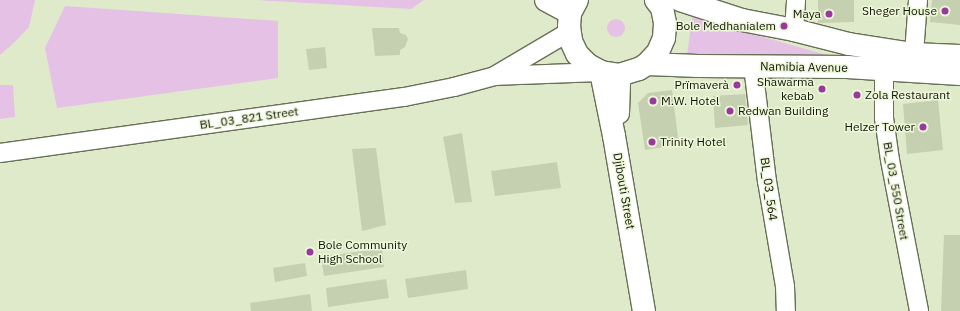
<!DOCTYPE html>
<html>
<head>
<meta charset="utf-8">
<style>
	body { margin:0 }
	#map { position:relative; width:960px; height:311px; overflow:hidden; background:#dfeacb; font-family:"IBM Plex Sans",sans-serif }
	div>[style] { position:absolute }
	.green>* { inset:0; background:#e5c1e5 }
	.round { border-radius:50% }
	.building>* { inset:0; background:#c5d0b1 }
	.roads { filter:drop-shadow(1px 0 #677055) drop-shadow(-1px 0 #677055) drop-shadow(0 1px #677055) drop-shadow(0 -1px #677055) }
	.minor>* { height:18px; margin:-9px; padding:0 9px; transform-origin:9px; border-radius:9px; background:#fff }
	.major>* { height:22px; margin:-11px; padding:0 11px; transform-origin:11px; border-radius:11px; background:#fff }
	.dots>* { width:11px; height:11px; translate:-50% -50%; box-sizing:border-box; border:2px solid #edf7d8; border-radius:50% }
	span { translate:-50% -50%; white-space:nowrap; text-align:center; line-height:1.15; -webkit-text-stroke:3px #edf7d8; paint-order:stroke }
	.poi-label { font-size:12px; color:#101308 }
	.right { translate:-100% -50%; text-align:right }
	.left { translate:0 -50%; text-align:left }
	.street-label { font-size:12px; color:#101308 }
</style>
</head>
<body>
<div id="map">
	<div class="green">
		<i style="clip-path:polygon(0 0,35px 0,29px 27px,16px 41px,0 55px)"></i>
		<i style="clip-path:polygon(256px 0,424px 0,411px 9px)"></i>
		<i style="clip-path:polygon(65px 6px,278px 21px,278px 78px,57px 108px,45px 48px)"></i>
		<i style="clip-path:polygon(692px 17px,834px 57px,687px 56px)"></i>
		<i class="round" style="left:607px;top:19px;width:18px;height:18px"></i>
		<i style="clip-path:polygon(0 85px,13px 85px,15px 117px,0 119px)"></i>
	</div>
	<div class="building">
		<i style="clip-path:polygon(818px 0,854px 0,854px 22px,818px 23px)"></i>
		<i style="clip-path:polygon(932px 0,960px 0,960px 25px,930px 22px)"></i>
		<i style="clip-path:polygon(372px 28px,399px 28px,400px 33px,406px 35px,408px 39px,405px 47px,400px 50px,400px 55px,375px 56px)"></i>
		<i style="clip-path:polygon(325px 47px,327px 68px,309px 70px,306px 49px)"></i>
		<i style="clip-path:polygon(672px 90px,679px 145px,645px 150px,638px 103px,648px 93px)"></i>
		<i style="clip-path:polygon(745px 94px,748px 125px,715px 128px,713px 96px)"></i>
		<i style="clip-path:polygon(938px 100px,943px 150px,907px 154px,903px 104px)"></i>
		<i style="clip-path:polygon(462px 133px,472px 202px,455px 203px,443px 137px)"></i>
		<i style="clip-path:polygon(376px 148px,386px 225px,362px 231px,352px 149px)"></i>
		<i style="clip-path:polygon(557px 162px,561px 188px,495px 196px,491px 171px)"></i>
		<i style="clip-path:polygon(944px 235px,960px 235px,960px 311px,941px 311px)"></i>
		<i style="clip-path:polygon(382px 248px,384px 267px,324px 276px,321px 257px)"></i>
		<i style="clip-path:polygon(305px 263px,307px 276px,275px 282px,273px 268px)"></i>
		<i style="clip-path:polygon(466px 270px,468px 289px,408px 298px,405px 279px)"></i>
		<i style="clip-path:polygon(386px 279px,389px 298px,328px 307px,326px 288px)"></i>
		<i style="clip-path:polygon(310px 294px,312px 311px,251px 311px,250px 303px)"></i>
	</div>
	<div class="roads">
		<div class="minor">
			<i style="left:794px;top:30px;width:30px;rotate:-86deg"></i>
			<i style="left:753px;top:66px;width:116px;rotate:83.1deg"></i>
			<i style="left:767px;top:181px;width:107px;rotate:80.3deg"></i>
			<i style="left:785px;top:286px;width:25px;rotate:88deg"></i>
			<i style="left:913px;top:67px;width:67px;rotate:-85.7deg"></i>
			<i style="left:884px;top:70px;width:48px;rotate:90deg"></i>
			<i style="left:884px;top:118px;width:42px;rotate:81.9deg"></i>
			<i style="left:890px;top:160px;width:154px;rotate:79.1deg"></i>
			<i style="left:496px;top:75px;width:85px;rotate:-30.5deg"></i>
			<i style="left:0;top:153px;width:408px;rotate:-7.9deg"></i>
			<i style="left:404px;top:97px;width:51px;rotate:-11.3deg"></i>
			<i style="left:454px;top:87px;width:42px;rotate:-15deg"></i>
			<i style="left:495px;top:76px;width:106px;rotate:-2.2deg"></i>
		</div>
		<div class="major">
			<i style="left:546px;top:0;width:27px;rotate:28deg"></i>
			<i style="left:577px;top:0;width:15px;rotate:118deg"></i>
			<i style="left:570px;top:13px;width:13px;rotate:94deg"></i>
			<i style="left:569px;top:26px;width:15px;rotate:82deg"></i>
			<i style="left:571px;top:41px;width:14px;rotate:65deg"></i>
			<i style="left:577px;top:54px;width:16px;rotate:45deg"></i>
			<i style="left:588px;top:65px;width:15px;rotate:28deg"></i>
			<i style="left:601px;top:72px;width:18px;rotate:9deg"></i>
			<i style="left:619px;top:75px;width:21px;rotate:-17deg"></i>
			<i style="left:639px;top:69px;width:9px;rotate:-32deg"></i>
			<i style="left:647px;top:64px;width:16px;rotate:-47deg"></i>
			<i style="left:658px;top:52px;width:15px;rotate:-67deg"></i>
			<i style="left:664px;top:38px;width:15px;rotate:-86deg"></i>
			<i style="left:665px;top:23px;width:15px;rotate:-101deg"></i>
			<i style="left:662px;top:8px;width:10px;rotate:-127deg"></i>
			<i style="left:680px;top:0;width:65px;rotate:17.9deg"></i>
			<i style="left:742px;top:20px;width:53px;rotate:10.9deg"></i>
			<i style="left:794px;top:30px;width:57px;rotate:14.3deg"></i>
			<i style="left:849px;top:44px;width:65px;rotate:8.9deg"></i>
			<i style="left:913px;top:54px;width:47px;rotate:2.4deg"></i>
			<i style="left:647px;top:64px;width:51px;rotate:2.2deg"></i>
			<i style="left:698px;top:66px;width:149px;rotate:0.4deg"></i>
			<i style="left:847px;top:67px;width:113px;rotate:3.5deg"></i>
			<i style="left:601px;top:72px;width:65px;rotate:78.5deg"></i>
			<i style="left:614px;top:136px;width:178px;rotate:80.3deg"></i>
			<i style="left:618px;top:113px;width:38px;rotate:-88deg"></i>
		</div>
	</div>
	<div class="dots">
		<i style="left:945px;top:11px;background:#9a389e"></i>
		<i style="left:829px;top:14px;background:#9a389e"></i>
		<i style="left:784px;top:26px;background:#9a389e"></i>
		<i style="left:737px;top:85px;background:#9a389e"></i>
		<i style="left:822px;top:89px;background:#9a389e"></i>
		<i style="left:857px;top:95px;background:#9a389e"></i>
		<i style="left:653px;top:101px;background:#9a389e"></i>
		<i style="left:730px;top:111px;background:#9a389e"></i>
		<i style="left:923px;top:127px;background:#9a389e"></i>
		<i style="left:652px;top:142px;background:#9a389e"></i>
		<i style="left:310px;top:252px;background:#9a389e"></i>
	</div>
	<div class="poi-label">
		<span class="right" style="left:937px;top:11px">Sheger House</span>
		<span class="right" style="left:821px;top:14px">Maya</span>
		<span class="right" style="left:776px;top:26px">Bole Medhanialem</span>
		<span class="right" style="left:814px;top:89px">Shawarma<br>kebab</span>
		<span class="right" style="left:729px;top:85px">Prïmaverà</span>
		<span class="left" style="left:865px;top:95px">Zola Restaurant</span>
		<span class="left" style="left:661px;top:101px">M.W. Hotel</span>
		<span class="left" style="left:738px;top:111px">Redwan Building</span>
		<span class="right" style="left:915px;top:127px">Helzer Tower</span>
		<span class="left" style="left:660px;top:142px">Trinity Hotel</span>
		<span class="left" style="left:318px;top:252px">Bole Community<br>High School</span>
	</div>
	<div class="street-label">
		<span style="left:804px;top:67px;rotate:1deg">Namibia Avenue</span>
		<span style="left:249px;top:118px;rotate:-8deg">BL_03_821 Street</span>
		<span style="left:769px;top:189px;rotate:82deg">BL_03_564</span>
		<span style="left:624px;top:191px;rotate:80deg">Djibouti Street</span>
		<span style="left:896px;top:191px;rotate:80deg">BL_03_550 Street</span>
	</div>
</div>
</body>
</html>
